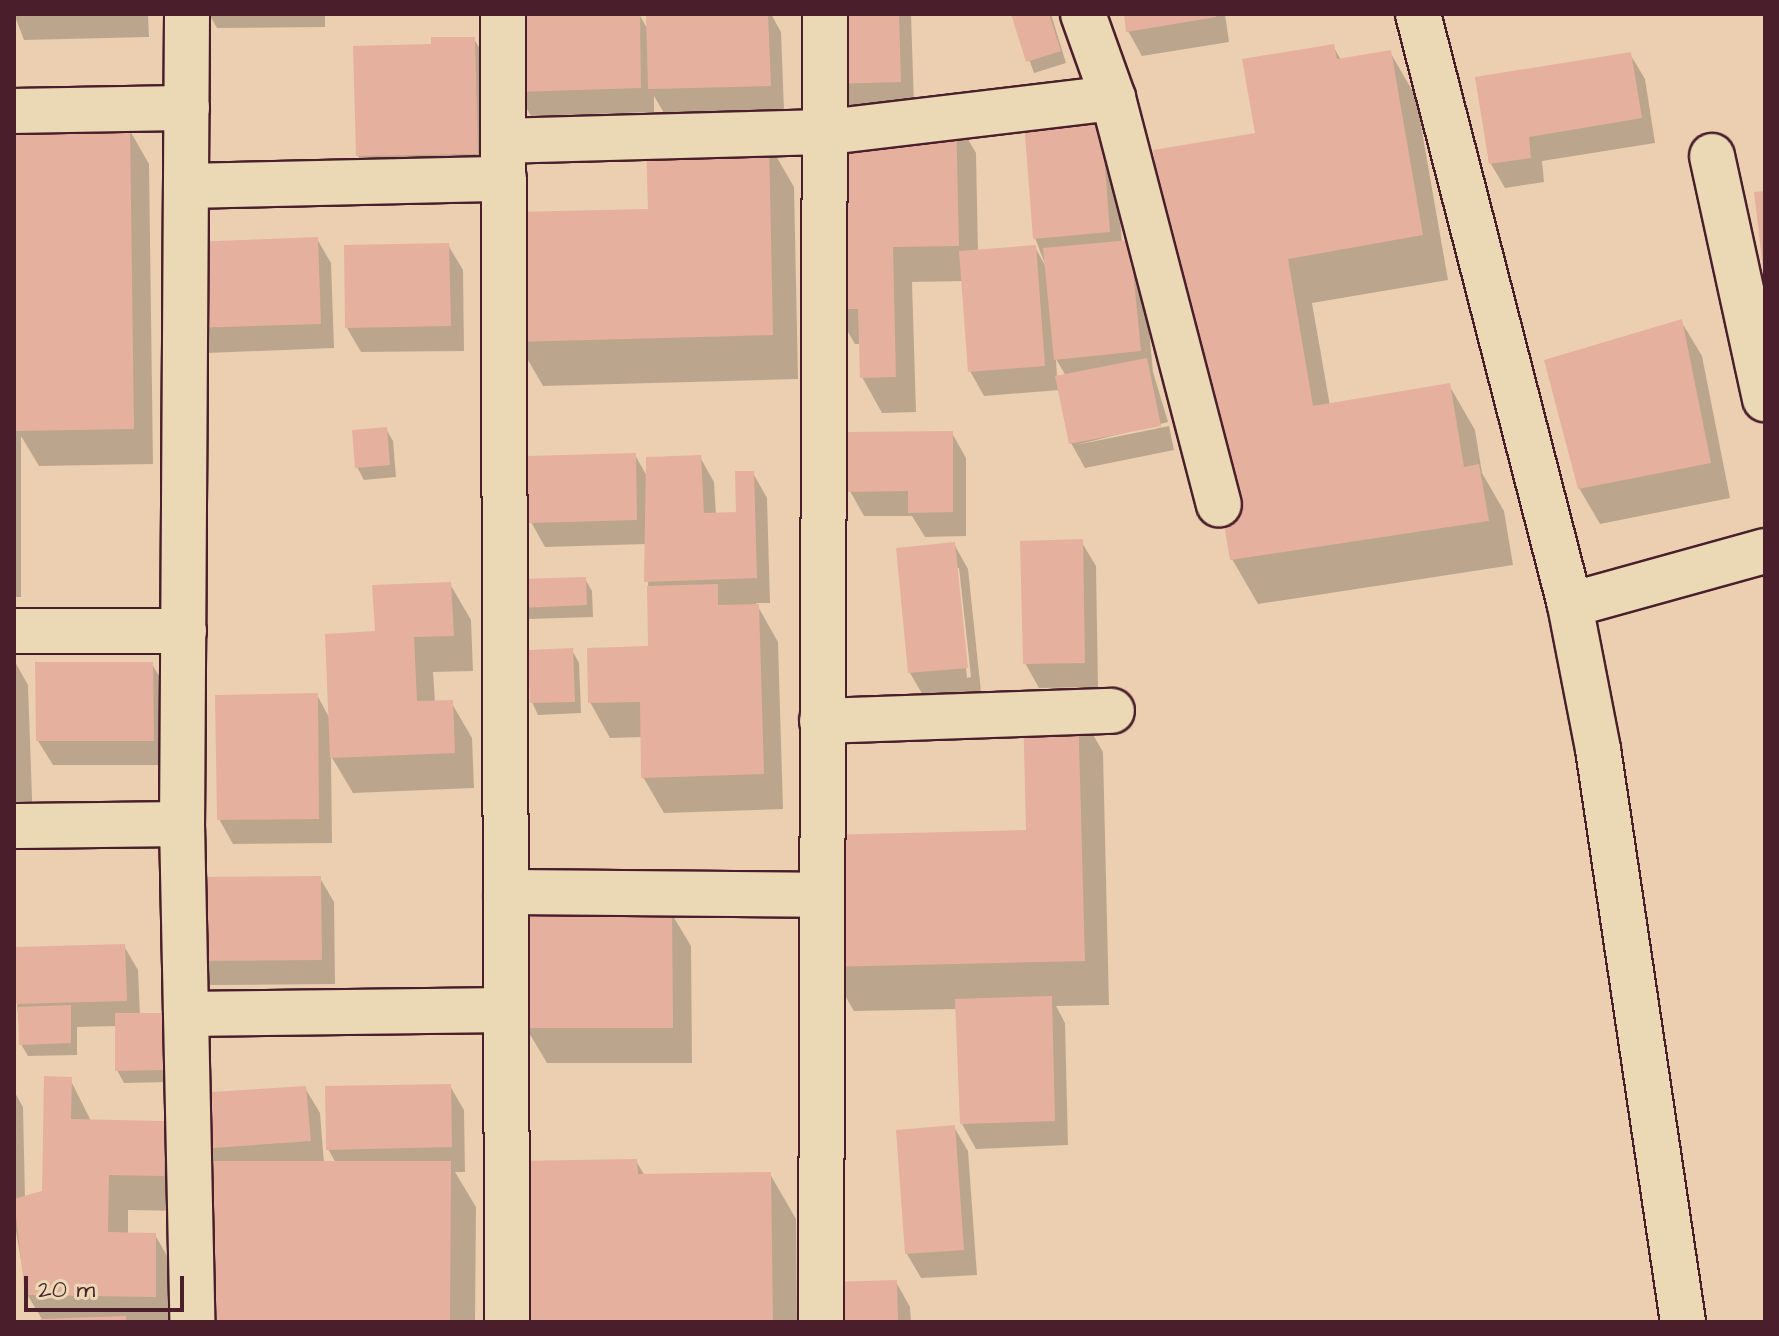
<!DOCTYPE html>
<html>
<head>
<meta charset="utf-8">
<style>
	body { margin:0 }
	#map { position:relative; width:1779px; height:1336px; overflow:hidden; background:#eccfb1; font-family:"Architects Daughter",sans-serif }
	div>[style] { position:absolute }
	.shadow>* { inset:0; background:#0003 }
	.building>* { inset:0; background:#e6b09f }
	.roads { filter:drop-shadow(2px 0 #4a1f2b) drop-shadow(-2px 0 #4a1f2b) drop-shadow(0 2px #4a1f2b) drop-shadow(0 -2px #4a1f2b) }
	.minor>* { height:44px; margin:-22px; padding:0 22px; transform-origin:22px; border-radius:22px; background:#ebd9b6 }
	span { translate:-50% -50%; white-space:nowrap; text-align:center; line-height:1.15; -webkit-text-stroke:7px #ebd9b6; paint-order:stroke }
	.frame { position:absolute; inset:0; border:16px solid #4a1f2b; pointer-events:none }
	.scale { position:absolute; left:24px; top:1276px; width:160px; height:36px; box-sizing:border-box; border:4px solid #4a1f2b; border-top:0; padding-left:10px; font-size:24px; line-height:28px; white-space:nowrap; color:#4a1f2b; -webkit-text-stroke:6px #ebd9b6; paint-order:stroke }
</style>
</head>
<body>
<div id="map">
	<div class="shadow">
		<i style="clip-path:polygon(14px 14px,148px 14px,149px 37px,24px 40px)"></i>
		<i style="clip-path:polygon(209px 14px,325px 14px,325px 27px,217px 28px)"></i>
		<i style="clip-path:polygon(639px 14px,648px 30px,648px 14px,771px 14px,781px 32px,784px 110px,664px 113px,654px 96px,654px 112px,531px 116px,517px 92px,516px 17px)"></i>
		<i style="clip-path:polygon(830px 14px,911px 14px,914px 106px,847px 108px,833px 83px)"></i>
		<i style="clip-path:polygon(1013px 14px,1051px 14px,1066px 63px,1034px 73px)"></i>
		<i style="clip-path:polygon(1126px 14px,1225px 14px,1229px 42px,1142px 56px,1128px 31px)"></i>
		<i style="clip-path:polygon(474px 39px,495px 74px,497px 189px,379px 192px,358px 156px,433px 46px)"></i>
		<i style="clip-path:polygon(1333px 46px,1341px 60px,1390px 52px,1416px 97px,1448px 280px,1312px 303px,1330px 406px,1449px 385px,1475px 430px,1482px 473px,1504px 511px,1513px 565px,1258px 604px,1232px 559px,1183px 272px,1172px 252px,1257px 135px)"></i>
		<i style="clip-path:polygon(1630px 54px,1645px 79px,1655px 143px,1542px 161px,1544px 182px,1505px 188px,1491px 164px,1477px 79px)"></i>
		<i style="clip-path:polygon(evenodd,955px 117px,976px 153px,978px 251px,1035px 247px,1047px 269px,1035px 238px,1113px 130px,1122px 243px,1143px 267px,1153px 372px,1168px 422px,1076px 445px,1169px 426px,1174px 450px,1085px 468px,1071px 443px,1060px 390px,984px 396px,970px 371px,964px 281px,912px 282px,916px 412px,882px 413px,862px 377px,861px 344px,855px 344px,834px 308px,955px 117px,1056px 359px,1066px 376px,1057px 378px,1056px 359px)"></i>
		<i style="clip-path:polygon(129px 129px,149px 164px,153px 464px,39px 466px,21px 436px,21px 597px,14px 597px,14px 130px)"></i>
		<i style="clip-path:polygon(768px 142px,794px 187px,798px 379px,543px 386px,517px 341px,650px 211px)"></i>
		<i style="clip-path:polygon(317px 239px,331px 263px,334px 348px,207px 353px,193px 328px)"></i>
		<i style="clip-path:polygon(448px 245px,463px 270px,464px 351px,361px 352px,347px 328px)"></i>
		<i style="clip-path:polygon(1681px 321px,1702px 356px,1730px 498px,1600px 524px,1579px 488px)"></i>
		<i style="clip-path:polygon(386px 429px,393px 441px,396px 477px,364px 480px,357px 467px)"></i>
		<i style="clip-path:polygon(952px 433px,966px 458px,966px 536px,925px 537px,912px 516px,864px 516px,850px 491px)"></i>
		<i style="clip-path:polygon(635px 455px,648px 478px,700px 457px,714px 482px,716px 515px,738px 514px,753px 473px,767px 498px,770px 603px,756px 603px,778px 642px,783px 809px,664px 813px,643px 777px,643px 737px,610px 738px,590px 702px,650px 648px,647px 544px,545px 547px,531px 522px)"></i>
		<i style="clip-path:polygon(1081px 541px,1096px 566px,1098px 687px,1039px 688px,1025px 663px)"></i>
		<i style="clip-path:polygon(evenodd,954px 544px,968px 569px,981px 692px,924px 697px,910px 673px,898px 550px,954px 544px,955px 568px,959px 568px,971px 677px,967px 678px,955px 568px)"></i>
		<i style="clip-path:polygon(585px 579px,592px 591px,593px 617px,529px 619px,523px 607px)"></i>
		<i style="clip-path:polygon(450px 584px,471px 620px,473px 671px,433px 672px,435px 702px,451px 702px,472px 738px,474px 788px,353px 793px,331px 756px,332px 843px,233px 844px,219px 819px,317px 695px,330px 719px,377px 633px)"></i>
		<i style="clip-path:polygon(572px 650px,579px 663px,581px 713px,538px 715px,532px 702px)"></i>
		<i style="clip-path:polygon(14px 660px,28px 685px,33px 826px,14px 826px)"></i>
		<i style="clip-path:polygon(152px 664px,166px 688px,167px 765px,53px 765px,38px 741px)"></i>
		<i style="clip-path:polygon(1077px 707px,1103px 752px,1109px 1005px,1056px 1006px,1065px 1023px,1068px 1145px,976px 1149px,962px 1124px,958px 1009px,854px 1011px,828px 967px,1028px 832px)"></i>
		<i style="clip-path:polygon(320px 878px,334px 902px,335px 984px,210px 985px,195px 961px)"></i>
		<i style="clip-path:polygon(670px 911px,691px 946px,692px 1063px,547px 1063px,526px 1028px)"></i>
		<i style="clip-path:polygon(124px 946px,138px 970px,140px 1015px,171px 1082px,124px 1083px,117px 1070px,117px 1026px,77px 1027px,77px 1055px,28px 1056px,21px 1044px,17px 1004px)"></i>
		<i style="clip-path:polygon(70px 1079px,91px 1121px,164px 1123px,184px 1158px,183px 1211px,128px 1210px,128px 1234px,155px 1235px,176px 1271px,175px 1322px,25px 1322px,43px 1321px,27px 1294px,14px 1220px,14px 1091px,23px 1107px,25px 1198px,44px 1193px)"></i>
		<i style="clip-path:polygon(450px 1086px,464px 1110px,465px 1172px,455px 1172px,476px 1207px,475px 1322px,202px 1322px,200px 1149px,305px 1088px,320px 1113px,324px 1163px,336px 1163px,328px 1149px)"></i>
		<i style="clip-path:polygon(954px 1127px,968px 1151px,977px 1275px,921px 1278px,907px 1254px)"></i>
		<i style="clip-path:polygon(636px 1161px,645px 1176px,770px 1174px,796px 1219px,797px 1322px,516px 1322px)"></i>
		<i style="clip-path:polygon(896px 1282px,910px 1307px,911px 1322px,835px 1322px)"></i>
	</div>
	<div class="building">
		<i style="clip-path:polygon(640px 14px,641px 88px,515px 92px,513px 15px)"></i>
		<i style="clip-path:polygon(646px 14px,768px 14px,771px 86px,648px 89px)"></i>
		<i style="clip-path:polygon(828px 14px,899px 14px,901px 82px,831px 84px)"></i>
		<i style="clip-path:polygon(1011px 14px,1049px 14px,1061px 51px,1026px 62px)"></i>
		<i style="clip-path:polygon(1124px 14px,1216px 14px,1216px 17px,1126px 32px)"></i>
		<i style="clip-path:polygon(431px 37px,475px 37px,478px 154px,356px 156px,353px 46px,431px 44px)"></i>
		<i style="clip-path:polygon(1334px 44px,1337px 59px,1391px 50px,1423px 235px,1288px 259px,1313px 406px,1450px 383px,1464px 467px,1479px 464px,1489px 521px,1230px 560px,1178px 251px,1170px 252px,1153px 150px,1255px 133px,1242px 59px)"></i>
		<i style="clip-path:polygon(1631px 52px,1642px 118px,1529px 137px,1531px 158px,1489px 164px,1475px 77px)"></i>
		<i style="clip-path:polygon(1100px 103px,1110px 232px,1033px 239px,1023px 109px)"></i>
		<i style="clip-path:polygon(956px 115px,959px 246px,893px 247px,896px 377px,860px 378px,858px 309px,832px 309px,828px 118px)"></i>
		<i style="clip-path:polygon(130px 127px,134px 429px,16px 431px,14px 128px)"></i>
		<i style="clip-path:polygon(769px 140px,773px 335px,515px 342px,513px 212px,648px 209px,646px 143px)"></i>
		<i style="clip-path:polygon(1765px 191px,1765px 268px,1763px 268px,1754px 192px)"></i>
		<i style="clip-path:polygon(318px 237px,321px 324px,191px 328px,188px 242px)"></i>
		<i style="clip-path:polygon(1130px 240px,1141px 351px,1054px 360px,1043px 248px)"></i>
		<i style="clip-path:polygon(449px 243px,451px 326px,345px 328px,344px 245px)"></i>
		<i style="clip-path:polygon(1036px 245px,1045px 366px,968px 372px,959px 251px)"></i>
		<i style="clip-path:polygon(1682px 319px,1711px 463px,1578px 489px,1544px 360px)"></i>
		<i style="clip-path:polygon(1147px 358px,1161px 426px,1069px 444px,1055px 376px)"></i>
		<i style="clip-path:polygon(387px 427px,390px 465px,355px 468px,352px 430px)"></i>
		<i style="clip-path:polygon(953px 431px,953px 512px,908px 513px,908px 491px,848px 492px,848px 432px)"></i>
		<i style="clip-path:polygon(636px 453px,637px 520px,529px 523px,527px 456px)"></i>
		<i style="clip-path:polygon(701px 455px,704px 513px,736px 512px,735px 471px,754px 471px,757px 578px,644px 582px,646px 457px)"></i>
		<i style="clip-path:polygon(1083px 539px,1085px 663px,1023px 664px,1020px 541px)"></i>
		<i style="clip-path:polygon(955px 542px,968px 668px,908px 673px,896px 548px)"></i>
		<i style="clip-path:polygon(586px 577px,587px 605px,521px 608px,520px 579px)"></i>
		<i style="clip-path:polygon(451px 582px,454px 636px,414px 637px,417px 701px,453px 700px,455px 753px,330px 758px,325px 634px,375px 631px,372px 585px)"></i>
		<i style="clip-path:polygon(718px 584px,718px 605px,759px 604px,764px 774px,641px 778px,640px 702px,588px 703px,587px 648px,648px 646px,647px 586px)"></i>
		<i style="clip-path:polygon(573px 648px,575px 702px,530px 703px,528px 650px)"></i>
		<i style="clip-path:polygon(35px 662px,153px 662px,154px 741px,36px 741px)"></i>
		<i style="clip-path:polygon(318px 693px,319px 819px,217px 820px,215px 695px)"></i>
		<i style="clip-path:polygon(1078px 705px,1085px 961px,826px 967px,822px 835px,1026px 830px,1023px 707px)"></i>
		<i style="clip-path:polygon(321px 876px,322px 960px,193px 961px,192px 877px)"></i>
		<i style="clip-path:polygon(672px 909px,673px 1028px,524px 1028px,522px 912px)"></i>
		<i style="clip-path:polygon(125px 944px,127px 1001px,15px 1004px,14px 947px)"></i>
		<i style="clip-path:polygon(1052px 996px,1055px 1121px,960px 1124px,955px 999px)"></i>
		<i style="clip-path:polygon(71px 1005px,71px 1043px,19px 1045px,18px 1007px)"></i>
		<i style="clip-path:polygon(115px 1013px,164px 1013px,165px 1070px,115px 1071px)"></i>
		<i style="clip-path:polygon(44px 1076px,72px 1077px,71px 1119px,165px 1121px,164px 1176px,109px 1175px,108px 1232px,156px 1233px,156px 1297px,25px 1295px,14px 1199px,42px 1191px)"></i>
		<i style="clip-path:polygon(451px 1084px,452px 1147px,326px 1150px,325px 1086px)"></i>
		<i style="clip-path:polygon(306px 1086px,311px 1141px,198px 1149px,195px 1093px)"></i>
		<i style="clip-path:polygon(955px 1125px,964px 1250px,905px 1254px,896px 1130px)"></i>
		<i style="clip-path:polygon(637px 1159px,638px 1174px,771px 1172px,773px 1322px,514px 1322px,511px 1161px)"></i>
		<i style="clip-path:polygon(201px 1161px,451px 1161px,450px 1322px,200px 1322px)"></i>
		<i style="clip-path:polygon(897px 1280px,898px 1322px,833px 1322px,832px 1282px)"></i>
		<i style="clip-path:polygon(126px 1316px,126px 1322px,40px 1322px,40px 1319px)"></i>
	</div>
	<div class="roads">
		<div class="minor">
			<i style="left:187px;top:14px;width:810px;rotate:90.35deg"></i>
			<i style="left:182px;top:824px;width:498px;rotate:88.8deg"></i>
			<i style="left:503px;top:14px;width:1308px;rotate:89.82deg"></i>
			<i style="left:1083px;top:14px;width:89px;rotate:70.3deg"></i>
			<i style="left:1113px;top:98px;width:420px;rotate:75.4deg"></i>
			<i style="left:1418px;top:14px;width:610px;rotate:75.58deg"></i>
			<i style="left:1570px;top:605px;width:147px;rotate:79deg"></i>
			<i style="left:1598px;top:749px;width:579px;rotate:81.56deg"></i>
			<i style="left:14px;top:111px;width:173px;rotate:-1deg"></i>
			<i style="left:504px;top:141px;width:324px;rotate:-1.6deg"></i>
			<i style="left:828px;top:132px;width:287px;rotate:-6.8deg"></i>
			<i style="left:1712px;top:156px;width:249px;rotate:77.7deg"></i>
			<i style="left:187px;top:186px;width:317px;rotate:-1.3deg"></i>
			<i style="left:1570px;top:605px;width:202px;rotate:-15.5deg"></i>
			<i style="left:14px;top:631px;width:170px"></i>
			<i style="left:822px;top:721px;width:290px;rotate:-2deg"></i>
			<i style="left:14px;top:826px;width:168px;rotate:-0.7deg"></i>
			<i style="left:506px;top:892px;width:316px;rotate:0.5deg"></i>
			<i style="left:186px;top:1014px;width:320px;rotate:-0.7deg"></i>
			<i style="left:821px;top:1322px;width:1308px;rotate:-89.82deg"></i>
		</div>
	</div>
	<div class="frame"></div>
	<div class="scale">20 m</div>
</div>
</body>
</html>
